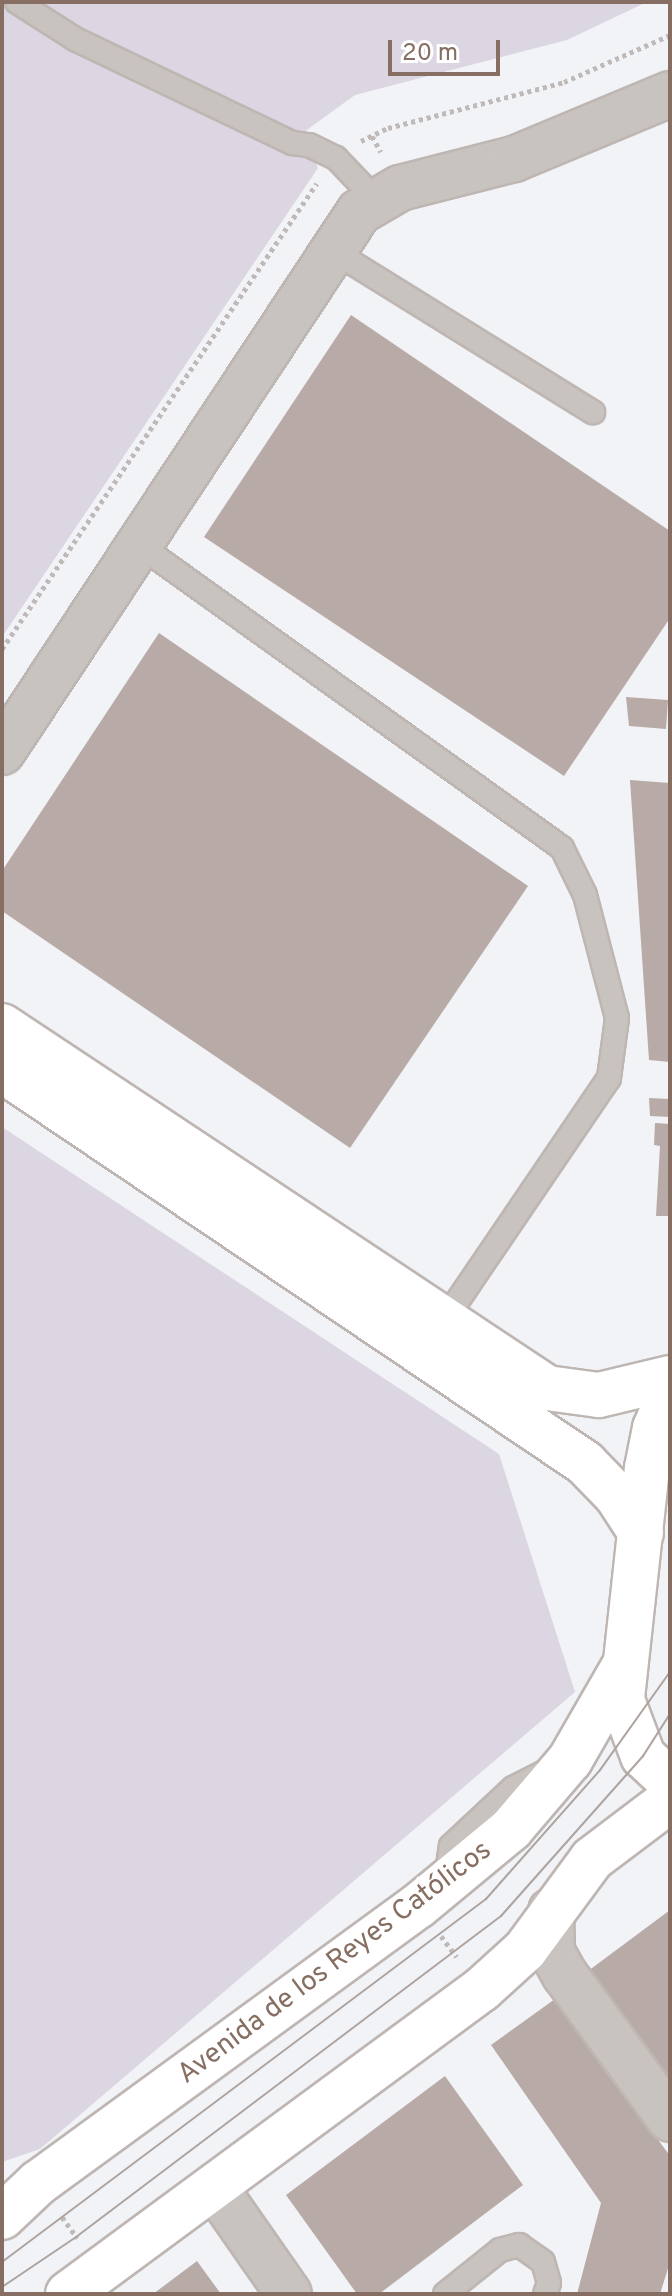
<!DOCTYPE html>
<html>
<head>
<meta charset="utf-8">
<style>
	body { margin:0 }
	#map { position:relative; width:672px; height:2296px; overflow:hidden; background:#f2f3f7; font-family:Overpass,sans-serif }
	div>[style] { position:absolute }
	.green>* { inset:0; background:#dbd6e1 }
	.building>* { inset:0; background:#b8aba7 }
	.path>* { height:5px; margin-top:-2.5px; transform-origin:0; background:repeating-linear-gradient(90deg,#bfbab8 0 4px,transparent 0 8px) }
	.roads { filter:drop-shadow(2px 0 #beb6b2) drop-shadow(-2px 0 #beb6b2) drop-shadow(0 2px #beb6b2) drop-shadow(0 -2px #beb6b2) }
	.lane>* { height:22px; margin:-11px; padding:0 11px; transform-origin:11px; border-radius:11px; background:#c9c3c0 }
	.street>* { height:44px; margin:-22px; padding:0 22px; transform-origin:22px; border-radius:22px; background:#c9c3c0 }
	.secondary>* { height:44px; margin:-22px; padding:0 22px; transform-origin:22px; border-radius:22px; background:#fff }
	.tram>* { height:2px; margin:-1px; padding:0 1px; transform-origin:1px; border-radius:1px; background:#ada39f }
	span { translate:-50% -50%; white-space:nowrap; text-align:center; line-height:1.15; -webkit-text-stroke:8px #fff; paint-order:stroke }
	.street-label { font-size:28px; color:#876e62 }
	.frame { position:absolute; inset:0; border:4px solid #876e62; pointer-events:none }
	.scale { position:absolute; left:388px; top:40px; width:112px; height:36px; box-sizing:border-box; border:4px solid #876e62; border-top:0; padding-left:10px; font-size:24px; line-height:28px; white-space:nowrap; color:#876e62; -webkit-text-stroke:6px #fff; paint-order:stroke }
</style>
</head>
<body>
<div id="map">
	<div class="green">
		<i style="clip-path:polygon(2px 2px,647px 2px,567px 40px,355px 95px,304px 132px,318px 168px,2px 637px)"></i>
		<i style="clip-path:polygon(2px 1127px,499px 1454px,575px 1692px,40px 2149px,2px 2162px)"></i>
	</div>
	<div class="building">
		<i style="clip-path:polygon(351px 315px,670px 531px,670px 618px,564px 776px,204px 537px)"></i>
		<i style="clip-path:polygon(159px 633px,528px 886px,350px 1148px,2px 911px,2px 871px)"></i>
		<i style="clip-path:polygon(626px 697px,668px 700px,666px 729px,629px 726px)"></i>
		<i style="clip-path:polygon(630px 780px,670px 783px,670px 1062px,649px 1060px)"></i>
		<i style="clip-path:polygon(649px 1098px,670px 1099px,670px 1117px,650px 1116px)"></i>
		<i style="clip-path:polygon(655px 1123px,670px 1124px,670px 1216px,656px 1216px,660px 1146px,654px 1145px)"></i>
		<i style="clip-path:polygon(670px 1910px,670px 2090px,584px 1974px)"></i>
		<i style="clip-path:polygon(555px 1999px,670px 2156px,670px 2262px,660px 2294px,577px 2294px,601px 2203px,491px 2045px)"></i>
		<i style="clip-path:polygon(445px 2076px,523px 2185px,379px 2294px,357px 2294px,286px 2195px)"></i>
		<i style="clip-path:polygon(197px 2261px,221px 2294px,153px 2294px)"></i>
	</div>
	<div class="path">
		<i style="left:372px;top:136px;width:18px;rotate:61deg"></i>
		<i style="left:361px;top:141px;width:30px;rotate:-26deg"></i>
		<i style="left:388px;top:128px;width:182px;rotate:-14.6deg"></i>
		<i style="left:564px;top:82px;width:116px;rotate:-23.9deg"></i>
		<i style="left:2px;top:649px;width:562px;rotate:-55.94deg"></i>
		<i style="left:441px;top:1936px;width:26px;rotate:53deg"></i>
		<i style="left:62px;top:2217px;width:26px;rotate:54deg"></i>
	</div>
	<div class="roads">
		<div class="lane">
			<i style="left:17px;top:2px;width:69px;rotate:32.5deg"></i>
			<i style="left:75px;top:39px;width:241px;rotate:25.6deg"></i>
			<i style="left:292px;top:143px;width:17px;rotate:7deg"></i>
			<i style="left:309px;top:145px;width:30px;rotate:26deg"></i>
			<i style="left:336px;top:158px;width:58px;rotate:46.4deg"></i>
			<i style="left:333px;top:251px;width:306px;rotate:31.8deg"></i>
			<i style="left:139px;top:545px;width:520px;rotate:35.61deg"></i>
			<i style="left:562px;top:848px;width:52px;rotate:63.9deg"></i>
			<i style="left:585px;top:895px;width:127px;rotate:75.4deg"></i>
			<i style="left:617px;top:1018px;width:61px;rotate:97.6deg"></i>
			<i style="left:609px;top:1078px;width:295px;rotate:124.2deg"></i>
			<i style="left:446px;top:1880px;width:34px;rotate:-82deg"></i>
			<i style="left:451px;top:1846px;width:85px;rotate:-43.1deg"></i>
			<i style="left:513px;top:1788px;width:38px;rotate:-27deg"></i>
			<i style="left:445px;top:2294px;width:70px;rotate:-38.7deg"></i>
			<i style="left:500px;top:2250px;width:20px;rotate:-15deg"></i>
			<i style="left:519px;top:2245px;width:29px;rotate:35deg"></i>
			<i style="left:543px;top:2262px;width:22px;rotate:74deg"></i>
			<i style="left:549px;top:2283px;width:12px;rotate:110deg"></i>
		</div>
		<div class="street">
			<i style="left:2px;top:752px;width:647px;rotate:-56.53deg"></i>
			<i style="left:359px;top:212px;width:48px;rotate:-30.3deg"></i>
			<i style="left:400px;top:188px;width:118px;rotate:-14.3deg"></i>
			<i style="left:514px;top:159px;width:169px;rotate:-22.6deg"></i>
			<i style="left:551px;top:1911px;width:41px;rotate:88.6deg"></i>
			<i style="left:552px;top:1952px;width:26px;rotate:61deg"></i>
			<i style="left:565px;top:1975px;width:178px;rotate:53.9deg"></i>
			<i style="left:215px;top:2188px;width:129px;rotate:55.1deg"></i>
		</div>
		<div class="secondary">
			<i style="left:2px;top:1026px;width:654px;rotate:33.59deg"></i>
			<i style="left:547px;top:1388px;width:52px;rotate:7.7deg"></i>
			<i style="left:599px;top:1395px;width:73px;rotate:-13.5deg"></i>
			<i style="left:2px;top:1070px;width:703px;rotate:33.98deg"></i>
			<i style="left:585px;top:1463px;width:46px;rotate:45.9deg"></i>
			<i style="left:617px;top:1496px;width:44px;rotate:57deg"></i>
			<i style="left:670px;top:1393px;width:38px;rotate:113deg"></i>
			<i style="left:655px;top:1428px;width:41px;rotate:101.3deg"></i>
			<i style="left:647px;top:1468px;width:233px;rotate:96.2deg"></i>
			<i style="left:622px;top:1700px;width:60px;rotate:69.4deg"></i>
			<i style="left:643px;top:1756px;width:37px;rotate:43deg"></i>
			<i style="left:2px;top:2217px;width:50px;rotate:-43.4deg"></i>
			<i style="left:38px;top:2183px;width:470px;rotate:-36.1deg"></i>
			<i style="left:418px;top:1906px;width:121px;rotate:-39.6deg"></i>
			<i style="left:511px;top:1829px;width:91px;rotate:-49.5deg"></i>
			<i style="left:570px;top:1760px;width:106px;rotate:-60.1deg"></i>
			<i style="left:68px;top:2294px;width:514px;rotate:-36.38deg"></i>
			<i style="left:482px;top:1989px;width:58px;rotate:-42.2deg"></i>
			<i style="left:525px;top:1950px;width:113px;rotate:-53.6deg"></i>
			<i style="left:592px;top:1859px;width:98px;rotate:-37.1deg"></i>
		</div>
	</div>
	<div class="tram">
		<i style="left:2px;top:2262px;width:605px;rotate:-36.87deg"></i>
		<i style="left:486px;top:1899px;width:172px;rotate:-48.5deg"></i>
		<i style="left:600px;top:1770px;width:120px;rotate:-54.5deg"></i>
		<i style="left:2px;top:2287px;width:89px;rotate:-34deg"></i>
		<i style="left:76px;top:2237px;width:533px;rotate:-37.06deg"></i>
		<i style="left:501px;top:1916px;width:214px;rotate:-48.4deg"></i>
		<i style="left:643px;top:1756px;width:50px;rotate:-57.3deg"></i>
	</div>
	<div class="street-label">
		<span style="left:335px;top:1963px;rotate:-37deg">Avenida de los Reyes Católicos</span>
	</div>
	<div class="frame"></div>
	<div class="scale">20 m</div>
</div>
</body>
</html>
